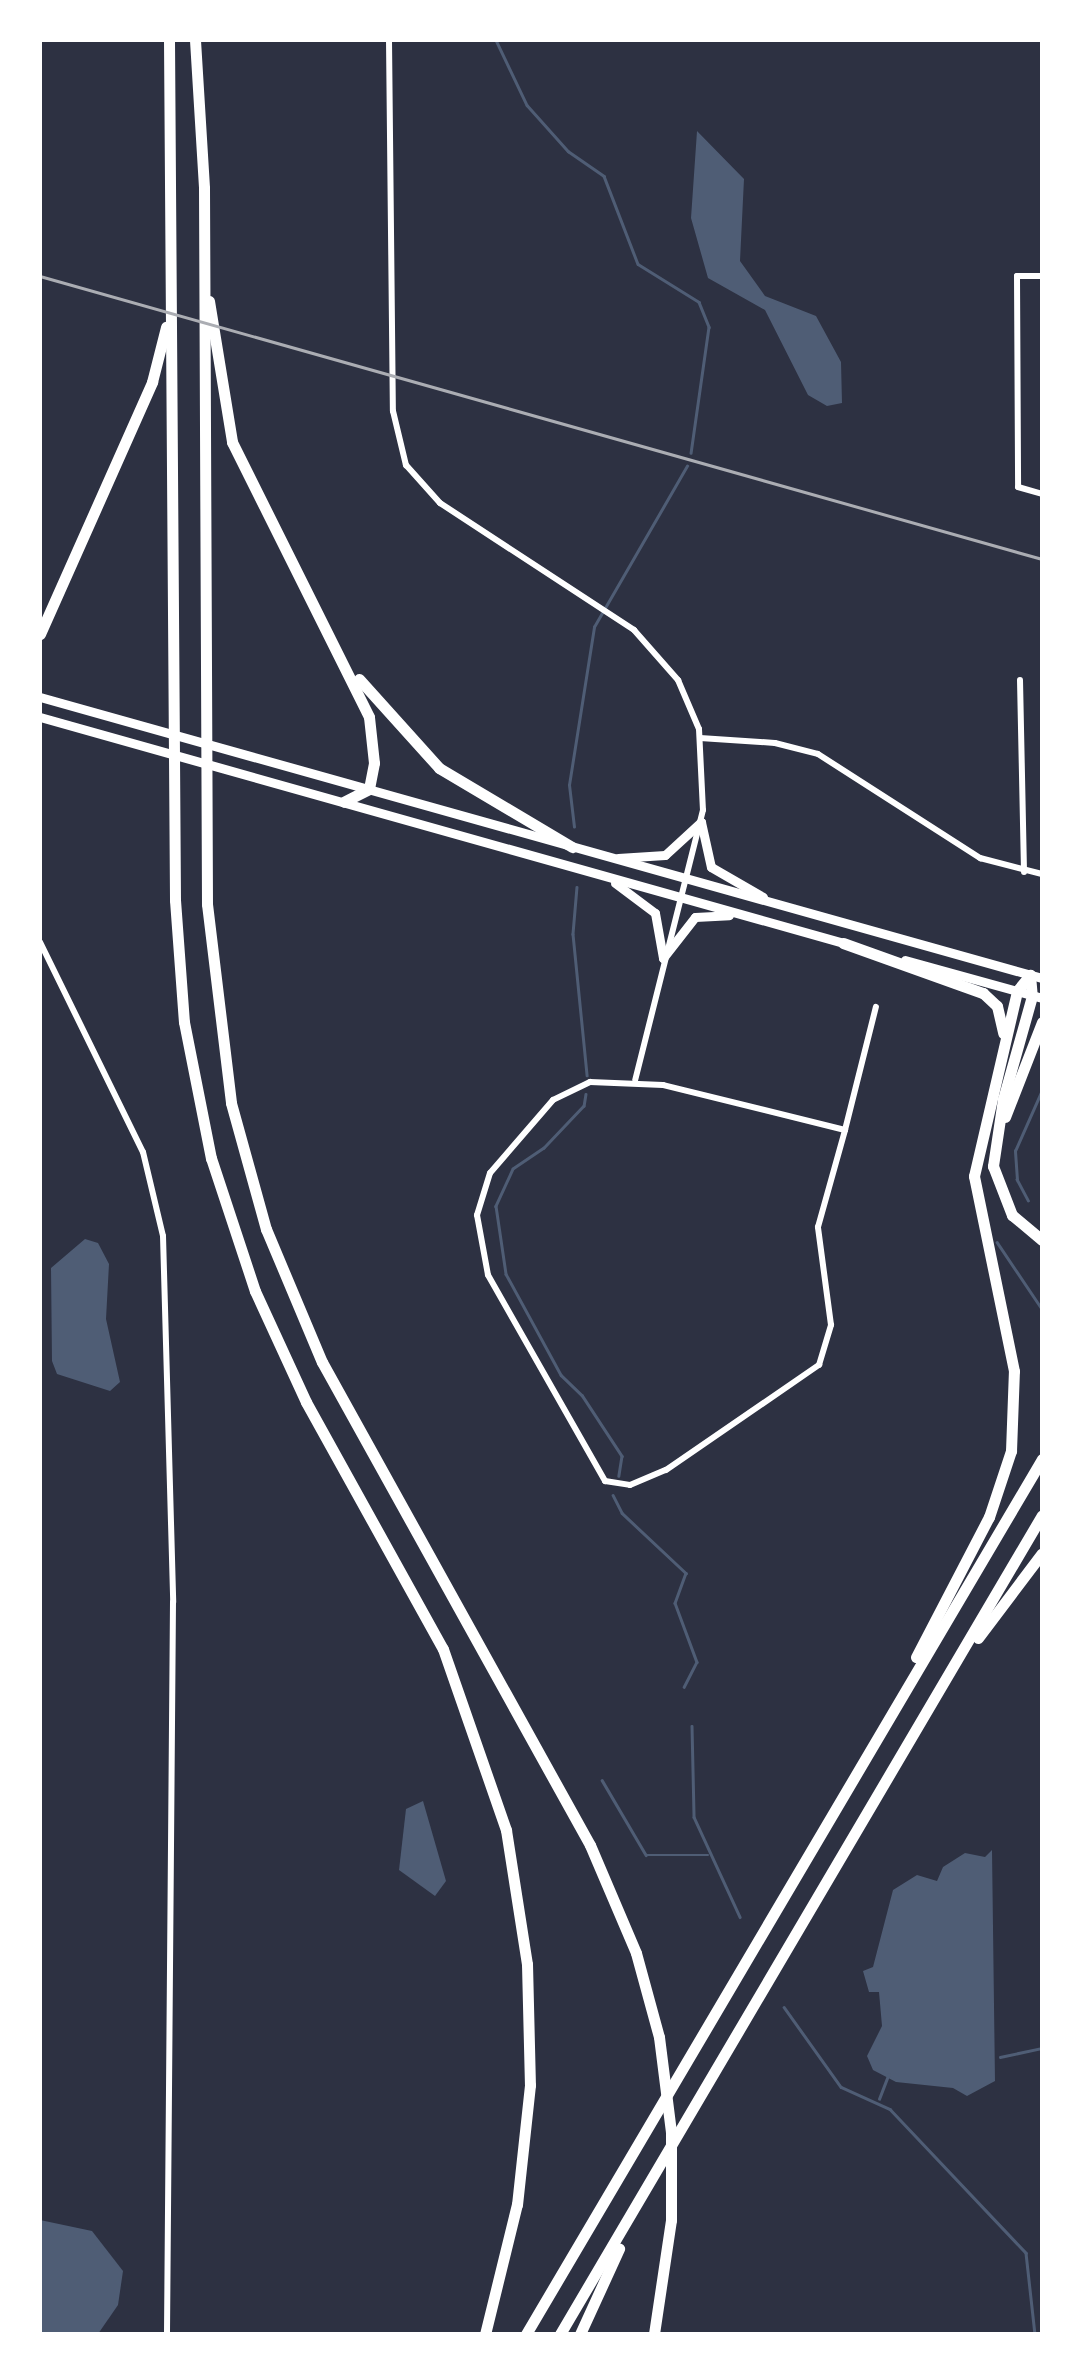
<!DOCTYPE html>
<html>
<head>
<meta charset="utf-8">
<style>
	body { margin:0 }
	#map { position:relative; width:1082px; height:2374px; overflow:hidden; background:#2d3142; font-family:"Playfair Display",serif }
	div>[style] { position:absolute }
	.water>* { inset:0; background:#4f5d75 }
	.stream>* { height:2.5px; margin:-1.25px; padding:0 1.25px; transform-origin:1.25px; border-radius:1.25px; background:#4f5d75 }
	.minor>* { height:6px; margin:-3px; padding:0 3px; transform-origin:3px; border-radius:3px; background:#fff }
	.primary>* { height:9px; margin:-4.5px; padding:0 4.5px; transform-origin:4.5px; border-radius:4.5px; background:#fff }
	.motorway>* { height:11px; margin:-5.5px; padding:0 5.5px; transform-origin:5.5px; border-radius:5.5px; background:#fff }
	.rail>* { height:2.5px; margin:-1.25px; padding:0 1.25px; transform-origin:1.25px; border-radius:1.25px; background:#abadb3 }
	span { translate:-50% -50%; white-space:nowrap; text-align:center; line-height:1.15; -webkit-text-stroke:9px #fff; paint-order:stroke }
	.frame { position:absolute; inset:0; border:42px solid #fff; pointer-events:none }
</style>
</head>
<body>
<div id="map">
	<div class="water">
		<i style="clip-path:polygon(697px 131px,744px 179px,740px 261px,765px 296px,816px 316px,841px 362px,842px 403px,827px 406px,808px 395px,765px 310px,708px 278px,691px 218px)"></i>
		<i style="clip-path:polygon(85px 1239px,98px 1243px,109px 1264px,106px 1319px,120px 1382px,110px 1391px,57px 1374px,52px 1361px,51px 1268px)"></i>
		<i style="clip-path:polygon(423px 1801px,446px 1881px,435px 1896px,399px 1870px,406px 1809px)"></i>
		<i style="clip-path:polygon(992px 1850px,995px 2081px,967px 2096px,953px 2088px,896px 2082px,873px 2070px,867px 2056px,882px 2026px,879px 1992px,869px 1992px,863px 1971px,873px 1967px,893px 1890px,917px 1875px,937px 1881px,943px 1867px,965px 1853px,985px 1857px)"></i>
		<i style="clip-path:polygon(40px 2220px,92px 2231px,123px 2271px,118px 2305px,98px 2334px,40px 2334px)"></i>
	</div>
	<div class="stream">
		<i style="left:496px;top:40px;width:72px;rotate:64.5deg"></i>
		<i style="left:527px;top:105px;width:62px;rotate:48.3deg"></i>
		<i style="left:568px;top:151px;width:44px;rotate:34.8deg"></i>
		<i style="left:604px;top:176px;width:94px;rotate:68.9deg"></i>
		<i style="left:638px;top:264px;width:72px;rotate:31.9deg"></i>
		<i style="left:699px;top:302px;width:27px;rotate:68deg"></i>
		<i style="left:709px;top:327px;width:127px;rotate:98.1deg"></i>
		<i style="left:574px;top:827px;width:42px;rotate:-96.8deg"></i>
		<i style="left:569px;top:785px;width:160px;rotate:-81deg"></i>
		<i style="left:594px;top:627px;width:186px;rotate:-60deg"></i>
		<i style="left:577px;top:887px;width:47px;rotate:94.9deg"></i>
		<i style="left:573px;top:934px;width:142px;rotate:84.3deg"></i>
		<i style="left:586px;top:1094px;width:12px;rotate:99deg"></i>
		<i style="left:584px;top:1106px;width:58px;rotate:133.6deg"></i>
		<i style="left:544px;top:1148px;width:37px;rotate:146deg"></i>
		<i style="left:513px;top:1169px;width:41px;rotate:114.7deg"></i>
		<i style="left:496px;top:1206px;width:69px;rotate:81.6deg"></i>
		<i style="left:506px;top:1274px;width:115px;rotate:61.4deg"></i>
		<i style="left:561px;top:1375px;width:29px;rotate:44deg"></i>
		<i style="left:582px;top:1395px;width:73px;rotate:56.7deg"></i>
		<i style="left:622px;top:1456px;width:20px;rotate:99deg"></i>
		<i style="left:1028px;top:1201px;width:24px;rotate:-118deg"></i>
		<i style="left:1017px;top:1180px;width:29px;rotate:-94deg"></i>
		<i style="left:1015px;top:1151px;width:67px;rotate:-66.1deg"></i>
		<i style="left:997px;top:1242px;width:81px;rotate:56.1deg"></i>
		<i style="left:613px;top:1495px;width:20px;rotate:63deg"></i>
		<i style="left:622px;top:1513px;width:88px;rotate:43.2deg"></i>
		<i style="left:686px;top:1573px;width:32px;rotate:110deg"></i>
		<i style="left:675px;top:1603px;width:63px;rotate:69.6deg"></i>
		<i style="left:697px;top:1662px;width:28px;rotate:117deg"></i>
		<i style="left:692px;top:1726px;width:91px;rotate:88.7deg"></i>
		<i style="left:694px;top:1817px;width:110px;rotate:65.3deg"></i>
		<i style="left:602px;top:1780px;width:87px;rotate:59.6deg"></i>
		<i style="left:646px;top:1855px;width:62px"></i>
		<i style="left:784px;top:2007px;width:98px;rotate:54.5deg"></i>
		<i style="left:841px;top:2087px;width:54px;rotate:24.2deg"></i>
		<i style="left:890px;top:2109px;width:198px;rotate:46.6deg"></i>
		<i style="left:1026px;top:2253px;width:81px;rotate:83.7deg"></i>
		<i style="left:1000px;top:2057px;width:43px;rotate:-12.1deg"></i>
		<i style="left:879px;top:2099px;width:26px;rotate:-69deg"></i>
	</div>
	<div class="minor">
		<i style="left:389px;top:40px;width:371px;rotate:89.4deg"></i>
		<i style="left:393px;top:411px;width:56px;rotate:76.5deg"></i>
		<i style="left:406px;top:465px;width:51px;rotate:48.2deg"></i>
		<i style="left:440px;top:503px;width:232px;rotate:33.2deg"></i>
		<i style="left:634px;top:630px;width:67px;rotate:48.7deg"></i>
		<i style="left:678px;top:680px;width:53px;rotate:66.8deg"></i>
		<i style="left:699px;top:729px;width:81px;rotate:87.2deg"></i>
		<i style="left:703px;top:810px;width:278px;rotate:104.1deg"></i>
		<i style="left:1042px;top:276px;width:25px;rotate:180deg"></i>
		<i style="left:1017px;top:276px;width:211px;rotate:89.7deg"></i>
		<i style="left:1018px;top:487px;width:25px;rotate:16deg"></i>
		<i style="left:1020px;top:680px;width:192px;rotate:88.8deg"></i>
		<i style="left:700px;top:738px;width:75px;rotate:3.8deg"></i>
		<i style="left:775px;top:743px;width:44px;rotate:14.3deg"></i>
		<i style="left:818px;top:754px;width:193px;rotate:32.7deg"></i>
		<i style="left:980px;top:858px;width:64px;rotate:14.5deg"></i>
		<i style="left:40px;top:942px;width:234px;rotate:63.9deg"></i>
		<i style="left:143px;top:1152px;width:86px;rotate:76.6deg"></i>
		<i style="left:163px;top:1236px;width:366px;rotate:88.4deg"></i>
		<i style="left:173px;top:1602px;width:732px;rotate:90.47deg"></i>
		<i style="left:845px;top:1130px;width:187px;rotate:-166.1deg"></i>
		<i style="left:663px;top:1085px;width:73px;rotate:-177.6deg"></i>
		<i style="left:590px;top:1082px;width:41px;rotate:154.1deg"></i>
		<i style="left:553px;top:1100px;width:96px;rotate:130.8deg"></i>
		<i style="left:490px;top:1173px;width:44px;rotate:107.2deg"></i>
		<i style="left:477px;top:1215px;width:61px;rotate:79.6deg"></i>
		<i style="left:488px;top:1275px;width:237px;rotate:60.4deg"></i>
		<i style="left:605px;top:1481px;width:25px;rotate:9deg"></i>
		<i style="left:630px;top:1485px;width:39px;rotate:-23deg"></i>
		<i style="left:666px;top:1470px;width:186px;rotate:-34.5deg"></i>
		<i style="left:819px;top:1365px;width:42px;rotate:-73.3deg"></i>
		<i style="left:831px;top:1325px;width:99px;rotate:-97.6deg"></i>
		<i style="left:818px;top:1227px;width:101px;rotate:-74.4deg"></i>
		<i style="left:845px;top:1130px;width:127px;rotate:-75.9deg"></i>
	</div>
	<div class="primary">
		<i style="left:40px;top:697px;width:1041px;rotate:15.67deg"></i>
		<i style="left:40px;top:717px;width:838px;rotate:15.71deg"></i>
		<i style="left:701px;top:822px;width:46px;rotate:77.5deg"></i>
		<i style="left:711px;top:867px;width:60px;rotate:30deg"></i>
		<i style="left:618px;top:858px;width:47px;rotate:-3.7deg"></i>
		<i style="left:665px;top:855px;width:49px;rotate:-42.5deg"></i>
		<i style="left:615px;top:883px;width:50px;rotate:36.9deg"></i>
		<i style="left:655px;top:913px;width:46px;rotate:79.9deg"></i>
		<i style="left:663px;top:958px;width:52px;rotate:-52deg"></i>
		<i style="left:695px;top:917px;width:34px;rotate:-3deg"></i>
		<i style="left:905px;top:960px;width:142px;rotate:15.5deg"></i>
	</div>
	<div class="motorway">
		<i style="left:169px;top:40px;width:860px;rotate:89.6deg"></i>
		<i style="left:175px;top:900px;width:122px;rotate:85.8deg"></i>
		<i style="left:184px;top:1022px;width:139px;rotate:78.8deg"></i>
		<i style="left:211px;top:1158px;width:140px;rotate:71.7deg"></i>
		<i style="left:255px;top:1291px;width:122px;rotate:65.3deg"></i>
		<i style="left:306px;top:1402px;width:282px;rotate:61deg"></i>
		<i style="left:443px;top:1649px;width:192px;rotate:70.8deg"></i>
		<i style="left:506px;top:1830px;width:136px;rotate:81.1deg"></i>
		<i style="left:527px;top:1964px;width:121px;rotate:88.6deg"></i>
		<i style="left:530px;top:2085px;width:120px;rotate:96.2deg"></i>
		<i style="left:517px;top:2204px;width:134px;rotate:103.8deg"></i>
		<i style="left:195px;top:40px;width:148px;rotate:86.5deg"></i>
		<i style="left:204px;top:188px;width:716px;rotate:89.76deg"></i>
		<i style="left:207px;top:904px;width:200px;rotate:83.1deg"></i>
		<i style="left:231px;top:1103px;width:131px;rotate:74.5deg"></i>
		<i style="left:266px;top:1229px;width:144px;rotate:67.2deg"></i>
		<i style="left:322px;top:1362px;width:552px;rotate:60.98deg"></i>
		<i style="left:590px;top:1845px;width:117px;rotate:66.9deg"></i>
		<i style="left:636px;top:1953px;width:87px;rotate:74.7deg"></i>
		<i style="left:659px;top:2037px;width:96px;rotate:82.8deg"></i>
		<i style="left:671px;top:2132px;width:88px;rotate:90deg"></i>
		<i style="left:671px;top:2220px;width:115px;rotate:98.5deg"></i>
		<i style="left:209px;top:301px;width:143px;rotate:80.7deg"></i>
		<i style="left:232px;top:442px;width:307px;rotate:63.5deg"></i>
		<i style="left:369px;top:717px;width:46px;rotate:83.8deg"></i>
		<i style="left:374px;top:763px;width:26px;rotate:101deg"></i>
		<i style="left:369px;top:789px;width:28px;rotate:153deg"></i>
		<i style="left:40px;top:634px;width:276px;rotate:-66deg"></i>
		<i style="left:152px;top:382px;width:57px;rotate:-75.7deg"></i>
		<i style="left:359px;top:679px;width:120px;rotate:48deg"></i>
		<i style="left:439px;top:768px;width:155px;rotate:30.7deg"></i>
		<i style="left:843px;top:943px;width:149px;rotate:19.7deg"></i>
		<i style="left:983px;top:993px;width:19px;rotate:43deg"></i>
		<i style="left:997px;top:1006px;width:28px;rotate:77deg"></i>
		<i style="left:1030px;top:975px;width:21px;rotate:85deg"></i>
		<i style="left:1032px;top:996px;width:107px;rotate:105.7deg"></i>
		<i style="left:1003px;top:1099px;width:68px;rotate:98.5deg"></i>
		<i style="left:993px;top:1166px;width:53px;rotate:68.8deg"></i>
		<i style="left:1012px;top:1215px;width:39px;rotate:40deg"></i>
		<i style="left:1005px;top:1117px;width:102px;rotate:-68.7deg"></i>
		<i style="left:978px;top:1638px;width:106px;rotate:-53deg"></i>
		<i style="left:916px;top:1657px;width:158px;rotate:-62.5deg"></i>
		<i style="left:989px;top:1517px;width:70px;rotate:-71.6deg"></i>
		<i style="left:1011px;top:1451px;width:80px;rotate:-87.9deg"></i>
		<i style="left:1014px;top:1371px;width:199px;rotate:-101.6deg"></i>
		<i style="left:974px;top:1176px;width:190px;rotate:-76.9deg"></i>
		<i style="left:1017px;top:991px;width:21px;rotate:-51deg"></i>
		<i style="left:526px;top:2334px;width:1016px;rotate:-59.47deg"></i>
		<i style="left:560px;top:2334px;width:950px;rotate:-59.52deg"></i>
		<i style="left:580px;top:2334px;width:94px;rotate:-65.4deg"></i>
	</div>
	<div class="rail">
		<i style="left:40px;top:276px;width:1041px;rotate:15.77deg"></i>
	</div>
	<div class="frame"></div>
</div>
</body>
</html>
